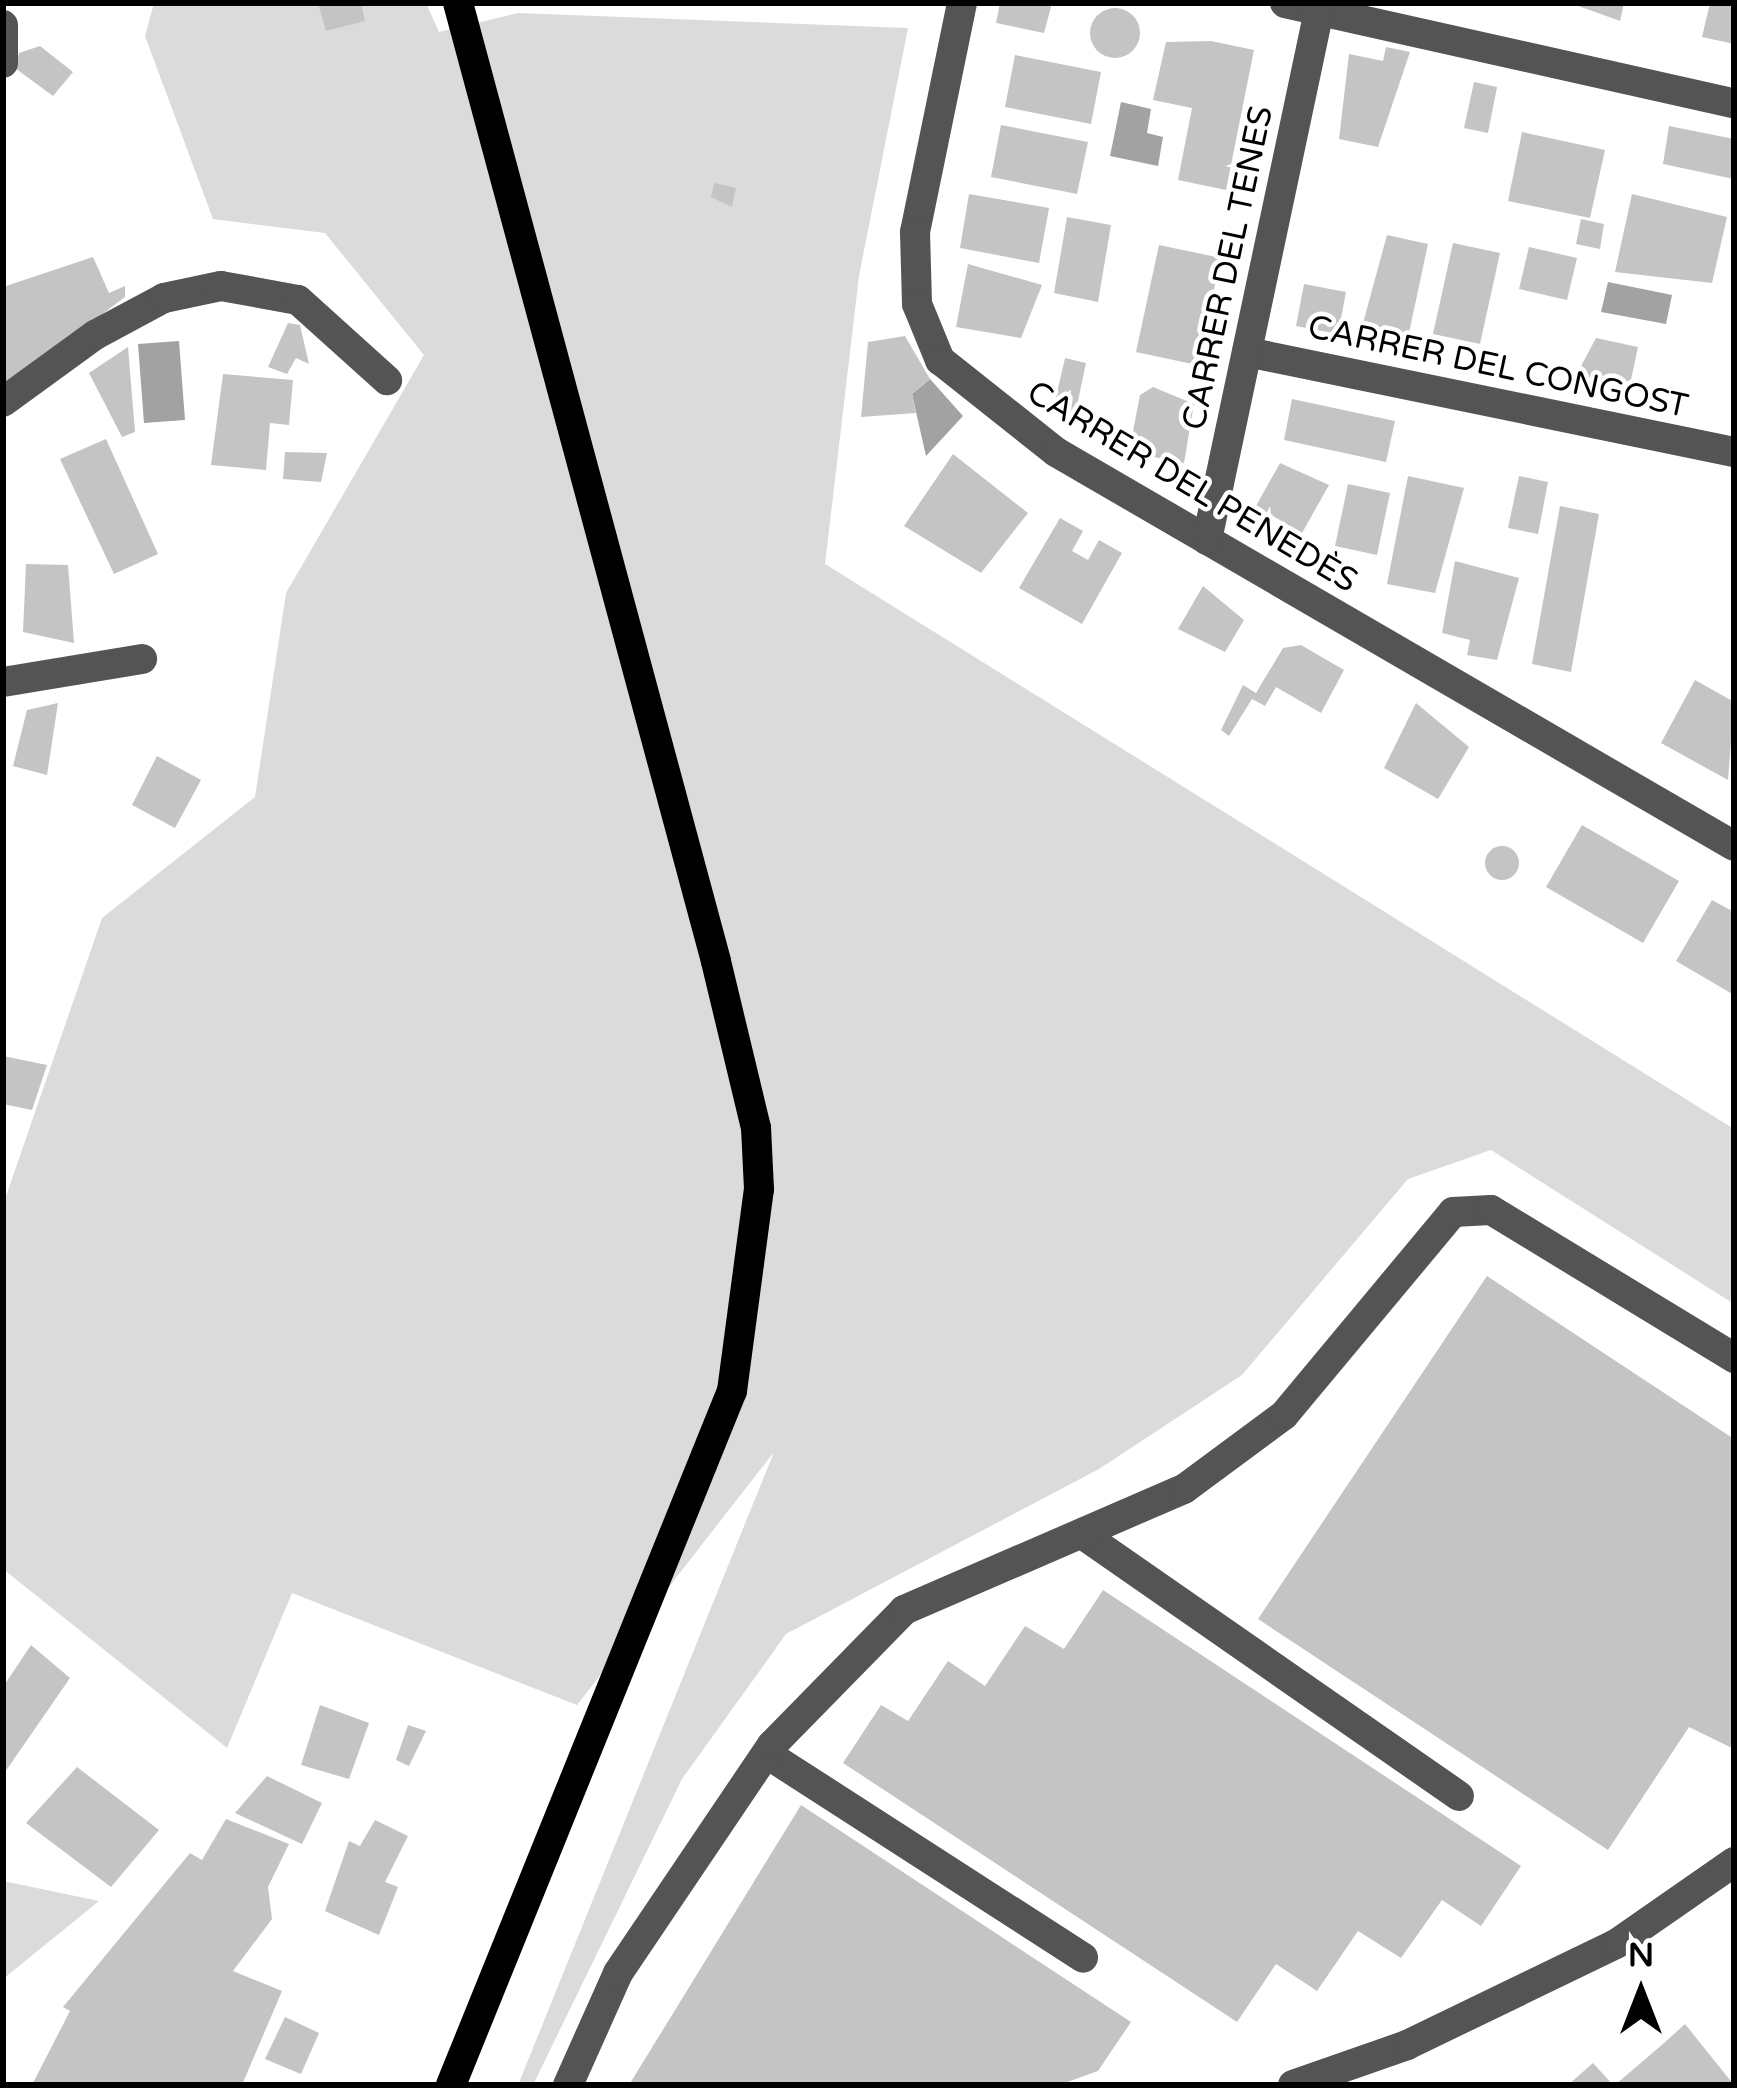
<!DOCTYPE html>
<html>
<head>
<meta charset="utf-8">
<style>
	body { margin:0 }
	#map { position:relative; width:1737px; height:2088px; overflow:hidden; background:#fff; font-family:"Varela Round",sans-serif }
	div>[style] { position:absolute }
	.green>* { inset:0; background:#dbdbdb }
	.water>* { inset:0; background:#a2a2a2 }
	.building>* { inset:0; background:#c4c4c4 }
	.round { border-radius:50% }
	.minor>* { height:30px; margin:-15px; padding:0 15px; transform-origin:15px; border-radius:15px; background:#545454 }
	.major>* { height:30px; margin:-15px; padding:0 15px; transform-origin:15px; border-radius:15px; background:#000 }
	span { translate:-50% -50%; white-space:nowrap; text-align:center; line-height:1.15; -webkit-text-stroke:9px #fff; paint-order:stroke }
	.street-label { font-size:33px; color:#000 }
	.frame { position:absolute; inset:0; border:6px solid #000; pointer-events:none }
	.north { position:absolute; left:1581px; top:1932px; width:120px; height:120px; -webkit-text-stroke:9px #fff; paint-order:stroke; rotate:0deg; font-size:33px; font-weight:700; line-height:48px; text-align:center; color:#000 }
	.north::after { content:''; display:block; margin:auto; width:42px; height:54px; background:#000; clip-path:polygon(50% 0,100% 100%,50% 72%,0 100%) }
</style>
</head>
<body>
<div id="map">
	<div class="green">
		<i style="clip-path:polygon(154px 3px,426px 3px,439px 32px,518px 13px,908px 28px,859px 276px,825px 564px,1734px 1129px,1734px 1304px,1491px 1150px,1408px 1179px,1242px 1375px,1099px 1469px,786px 1634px,682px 1779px,533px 2085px,518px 2085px,774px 1452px,577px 1705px,292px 1593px,227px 1748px,3px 1569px,3px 1205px,102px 918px,255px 797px,286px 593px,424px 355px,325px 233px,213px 219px,145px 36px)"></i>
		<i style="clip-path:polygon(3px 1881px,99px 1901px,3px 1979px)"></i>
	</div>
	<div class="water">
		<i style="clip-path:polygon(1121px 102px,1151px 109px,1147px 133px,1163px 137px,1158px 166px,1110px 156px)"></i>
		<i style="clip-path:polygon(1608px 282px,1672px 295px,1666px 324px,1601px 312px)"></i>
		<i style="clip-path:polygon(179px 341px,185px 420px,144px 423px,138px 344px)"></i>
		<i style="clip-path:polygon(930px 379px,963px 416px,926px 456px,912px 394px)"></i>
	</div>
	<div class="building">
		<i style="clip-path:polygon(318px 3px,361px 3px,365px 21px,326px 31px)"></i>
		<i style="clip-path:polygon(1000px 3px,1052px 3px,1044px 33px,996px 23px)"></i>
		<i style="clip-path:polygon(1570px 3px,1624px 3px,1620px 21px)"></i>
		<i style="clip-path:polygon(1710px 3px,1734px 3px,1734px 44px,1702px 37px)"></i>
		<i class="round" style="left:1090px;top:8px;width:50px;height:50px"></i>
		<i style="clip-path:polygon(1211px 41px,1254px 50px,1226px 190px,1178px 180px,1192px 108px,1153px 100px,1166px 42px)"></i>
		<i style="clip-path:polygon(40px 46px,73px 72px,53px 96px,15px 68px,19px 53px)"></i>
		<i style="clip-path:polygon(1386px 47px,1410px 52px,1378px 147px,1339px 139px,1349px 54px,1383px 61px)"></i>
		<i style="clip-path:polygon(1015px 55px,1101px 72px,1091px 124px,1005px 107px)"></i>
		<i style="clip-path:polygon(1474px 82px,1497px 87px,1488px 133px,1464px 128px)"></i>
		<i style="clip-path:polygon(1001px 125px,1088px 142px,1077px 194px,991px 177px)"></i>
		<i style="clip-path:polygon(1669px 126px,1734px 139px,1734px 179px,1663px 164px)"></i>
		<i style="clip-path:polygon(1522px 132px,1605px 150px,1590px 218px,1508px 201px)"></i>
		<i style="clip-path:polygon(714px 183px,736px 188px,732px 207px,711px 197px)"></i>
		<i style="clip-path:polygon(969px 194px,1049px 208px,1039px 263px,960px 248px)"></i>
		<i style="clip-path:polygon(1632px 194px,1727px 217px,1712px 283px,1615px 272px)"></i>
		<i style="clip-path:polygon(1067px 217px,1111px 225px,1098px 302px,1054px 293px)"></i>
		<i style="clip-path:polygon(1581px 219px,1604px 224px,1600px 249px,1576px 244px)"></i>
		<i style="clip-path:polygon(1387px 235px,1428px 244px,1406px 347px,1359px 338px)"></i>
		<i style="clip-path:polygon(1453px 243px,1500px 253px,1480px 344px,1433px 334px)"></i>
		<i style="clip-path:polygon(1159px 245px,1221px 258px,1197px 365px,1136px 352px)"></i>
		<i style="clip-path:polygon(1529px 247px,1577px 258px,1567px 300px,1519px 289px)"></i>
		<i style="clip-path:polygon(93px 257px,109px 293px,125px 286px,125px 297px,3px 389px,3px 287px)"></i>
		<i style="clip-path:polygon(968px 264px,1042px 285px,1021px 338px,956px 327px)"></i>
		<i style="clip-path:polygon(1304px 284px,1346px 292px,1338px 334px,1296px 326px)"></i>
		<i style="clip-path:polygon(288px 323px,300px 325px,309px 364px,296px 358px,287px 374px,268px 367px)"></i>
		<i style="clip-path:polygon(905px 336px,930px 379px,912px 394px,916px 413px,861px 417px,868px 342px)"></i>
		<i style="clip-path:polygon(1596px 338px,1638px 347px,1629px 389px,1572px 383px)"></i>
		<i style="clip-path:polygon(128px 347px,135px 432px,122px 437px,89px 373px)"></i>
		<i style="clip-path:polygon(1065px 358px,1086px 363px,1075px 415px,1053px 410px)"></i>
		<i style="clip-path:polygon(223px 374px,293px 380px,289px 425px,270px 423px,266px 470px,211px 465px)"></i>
		<i style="clip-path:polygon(1153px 387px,1194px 404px,1184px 463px,1129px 452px,1140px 395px)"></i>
		<i style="clip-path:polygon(1292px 399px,1395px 421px,1386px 462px,1284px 440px)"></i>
		<i style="clip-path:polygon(106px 439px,158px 554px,114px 574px,60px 459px)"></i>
		<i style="clip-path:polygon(285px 452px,327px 453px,321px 482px,283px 479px)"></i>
		<i style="clip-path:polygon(953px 454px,1028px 513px,981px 573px,904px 526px)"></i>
		<i style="clip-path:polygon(1280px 463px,1329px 485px,1302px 533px,1256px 506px)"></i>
		<i style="clip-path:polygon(1408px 476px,1464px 488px,1435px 593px,1387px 584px)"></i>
		<i style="clip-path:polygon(1519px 476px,1548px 482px,1538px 534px,1508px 528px)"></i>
		<i style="clip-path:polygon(1348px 484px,1390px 493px,1377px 555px,1335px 546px)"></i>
		<i style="clip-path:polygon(1560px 506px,1599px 514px,1571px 672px,1532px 664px)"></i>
		<i style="clip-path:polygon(1060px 518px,1083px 531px,1072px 551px,1088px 560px,1099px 540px,1122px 553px,1082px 624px,1019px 588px)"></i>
		<i style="clip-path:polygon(1455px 561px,1519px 578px,1497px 660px,1467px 655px,1470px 640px,1442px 633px)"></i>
		<i style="clip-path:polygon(26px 564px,68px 565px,74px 643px,23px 632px)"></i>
		<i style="clip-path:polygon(1203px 586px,1244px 620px,1225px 652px,1178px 629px)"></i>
		<i style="clip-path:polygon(1301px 645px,1344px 670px,1321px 713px,1276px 687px,1265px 706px,1252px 699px,1229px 736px,1221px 730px,1243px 685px,1256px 693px,1283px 648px)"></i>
		<i style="clip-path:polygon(1695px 680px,1734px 702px,1728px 780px,1661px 743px)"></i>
		<i style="clip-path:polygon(58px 703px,47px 775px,13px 766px,27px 710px)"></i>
		<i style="clip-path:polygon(1416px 703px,1469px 747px,1438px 799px,1384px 768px)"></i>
		<i style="clip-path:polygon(157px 756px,201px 780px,175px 828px,132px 805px)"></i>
		<i style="clip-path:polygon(1582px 825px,1679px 881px,1643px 943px,1546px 887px)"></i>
		<i class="round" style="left:1485px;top:846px;width:34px;height:34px"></i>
		<i style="clip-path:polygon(1712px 900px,1734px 912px,1734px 995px,1676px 961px)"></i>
		<i style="clip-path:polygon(3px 1056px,47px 1065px,32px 1110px,3px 1104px)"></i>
		<i style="clip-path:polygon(1487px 1276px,1734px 1439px,1734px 1749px,1689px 1727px,1608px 1850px,1258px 1619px)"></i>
		<i style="clip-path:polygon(1103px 1590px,1521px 1866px,1481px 1926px,1442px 1900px,1401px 1958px,1358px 1931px,1317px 1991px,1276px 1964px,1237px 2022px,843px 1763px,881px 1705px,908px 1721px,948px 1661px,985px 1686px,1025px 1626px,1064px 1649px)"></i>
		<i style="clip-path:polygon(31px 1645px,70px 1678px,3px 1775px,3px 1687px)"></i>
		<i style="clip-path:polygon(320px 1705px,369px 1723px,349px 1779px,301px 1765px)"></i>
		<i style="clip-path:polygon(408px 1725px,426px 1731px,409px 1766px,396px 1760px)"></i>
		<i style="clip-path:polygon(77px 1767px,159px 1830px,111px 1887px,26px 1823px)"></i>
		<i style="clip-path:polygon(267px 1776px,322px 1803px,302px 1844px,235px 1813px)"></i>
		<i style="clip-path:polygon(801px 1805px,1131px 2022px,1098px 2071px,1059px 2085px,629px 2085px)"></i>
		<i style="clip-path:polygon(226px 1819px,289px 1844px,268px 1887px,272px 1919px,233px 1971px,282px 1991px,242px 2085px,32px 2085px,70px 2011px,63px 2007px,190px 1853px,202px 1860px)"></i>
		<i style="clip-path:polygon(375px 1820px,408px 1836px,385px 1882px,398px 1887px,379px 1935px,325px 1911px,349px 1841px,360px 1846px)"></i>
		<i style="clip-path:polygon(285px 2017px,319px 2033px,301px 2074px,265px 2059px)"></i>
		<i style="clip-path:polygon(1685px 2024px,1734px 2085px,1615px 2085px,1664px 2043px)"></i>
		<i style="clip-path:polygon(1593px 2063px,1613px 2085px,1568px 2085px)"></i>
	</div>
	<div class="minor">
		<i style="left:962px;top:3px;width:234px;rotate:101.6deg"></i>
		<i style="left:915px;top:232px;width:72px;rotate:88.4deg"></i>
		<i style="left:917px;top:304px;width:61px;rotate:67.7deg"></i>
		<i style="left:940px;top:360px;width:148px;rotate:38.4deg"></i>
		<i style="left:1056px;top:452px;width:784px;rotate:30.16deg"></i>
		<i style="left:1285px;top:3px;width:460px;rotate:12.6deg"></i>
		<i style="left:3px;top:25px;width:38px;rotate:90deg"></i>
		<i style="left:1247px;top:352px;width:497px;rotate:11.6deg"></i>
		<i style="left:3px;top:402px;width:114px;rotate:-36.1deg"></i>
		<i style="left:95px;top:335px;width:78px;rotate:-28.2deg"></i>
		<i style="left:164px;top:298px;width:58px;rotate:-11.9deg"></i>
		<i style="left:221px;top:286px;width:78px;rotate:10.3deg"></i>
		<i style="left:298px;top:300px;width:120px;rotate:42deg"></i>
		<i style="left:1207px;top:540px;width:541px;rotate:-78.05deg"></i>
		<i style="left:3px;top:682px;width:141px;rotate:-9.4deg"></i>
		<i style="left:1082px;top:1534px;width:459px;rotate:34.8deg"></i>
		<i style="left:767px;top:1754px;width:376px;rotate:32.8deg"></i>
		<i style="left:568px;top:2085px;width:123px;rotate:-65.9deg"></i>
		<i style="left:618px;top:1973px;width:275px;rotate:-56deg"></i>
		<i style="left:772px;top:1745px;width:189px;rotate:-45.6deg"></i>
		<i style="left:904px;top:1610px;width:305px;rotate:-23.4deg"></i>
		<i style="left:1184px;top:1489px;width:124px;rotate:-36.5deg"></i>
		<i style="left:1284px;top:1415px;width:264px;rotate:-50.2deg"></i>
		<i style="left:1453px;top:1212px;width:38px;rotate:-3deg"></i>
		<i style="left:1491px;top:1210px;width:285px;rotate:31.3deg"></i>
		<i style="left:1293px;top:2085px;width:121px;rotate:-19.3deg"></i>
		<i style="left:1407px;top:2045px;width:232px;rotate:-25.8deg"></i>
		<i style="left:1616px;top:1944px;width:144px;rotate:-34.8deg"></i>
	</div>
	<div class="major">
		<i style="left:451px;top:2085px;width:749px;rotate:-67.96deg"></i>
		<i style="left:732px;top:1391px;width:204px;rotate:-82.4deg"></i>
		<i style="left:759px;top:1189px;width:61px;rotate:-92.8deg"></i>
		<i style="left:756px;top:1128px;width:172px;rotate:-103.5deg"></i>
		<i style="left:716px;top:961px;width:992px;rotate:-105.07deg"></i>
	</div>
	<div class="street-label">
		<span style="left:1228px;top:268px;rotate:-78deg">CARRER DEL TENES</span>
		<span style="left:1498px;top:367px;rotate:12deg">CARRER DEL CONGOST</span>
		<span style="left:1192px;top:487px;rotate:31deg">CARRER DEL PENEDÈS</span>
	</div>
	<div class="frame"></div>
	<div class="north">N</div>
</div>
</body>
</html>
